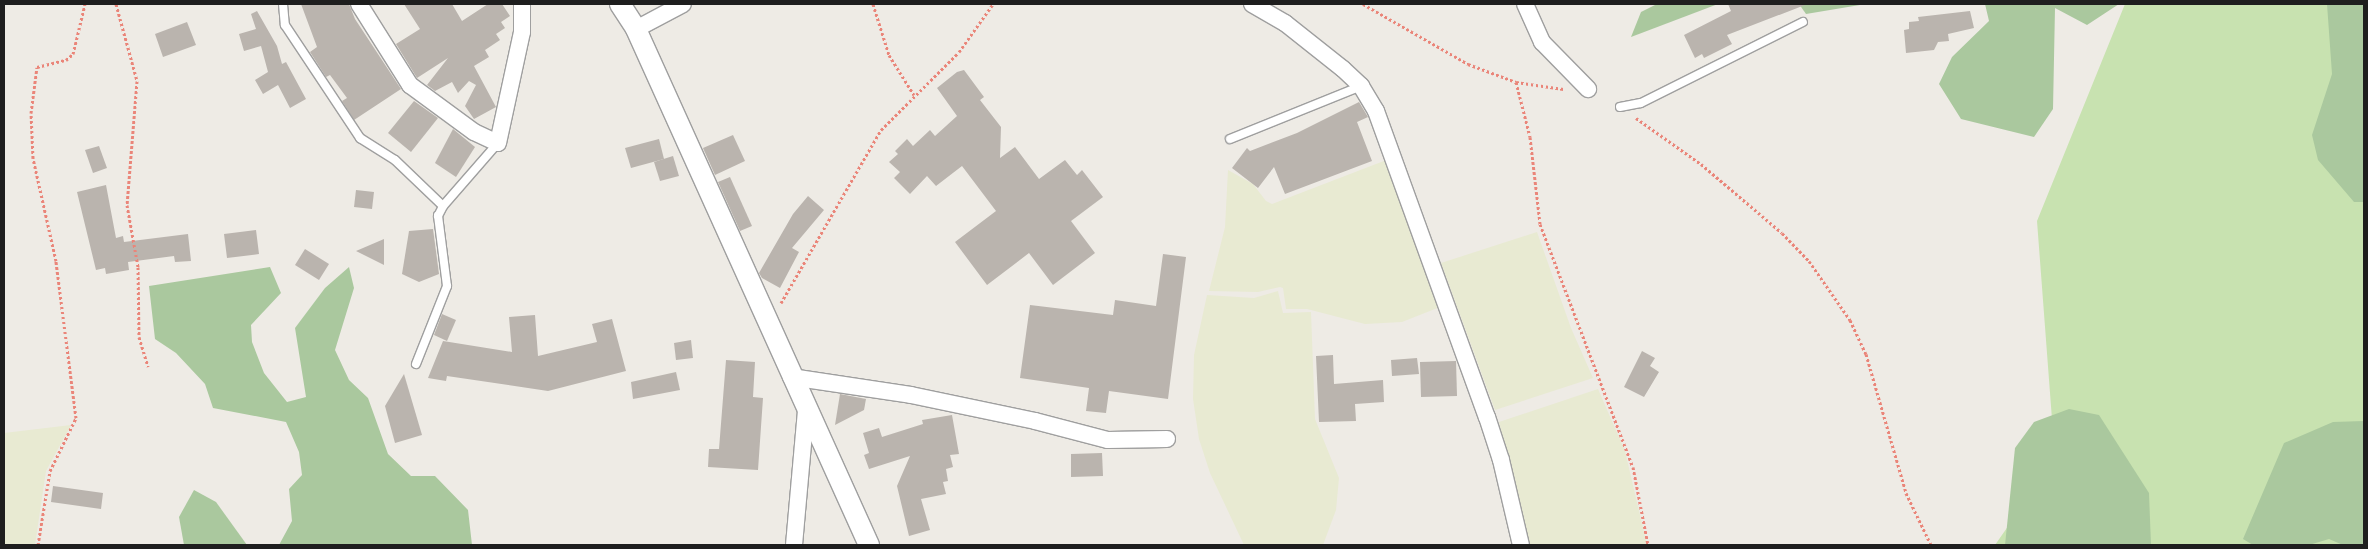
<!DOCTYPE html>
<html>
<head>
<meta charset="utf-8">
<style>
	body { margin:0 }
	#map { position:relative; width:2368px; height:549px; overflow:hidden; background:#eeebe5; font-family:Mulish,sans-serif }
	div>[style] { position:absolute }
	.farmland>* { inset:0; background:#e8ead2 }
	.grass>* { inset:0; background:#c8e2b0 }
	.forest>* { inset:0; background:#aac89e }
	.building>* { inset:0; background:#bab4ae }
	.path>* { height:3px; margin-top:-1.5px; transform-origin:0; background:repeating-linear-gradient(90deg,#ea8579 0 2.5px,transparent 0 5px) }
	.roads { filter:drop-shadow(1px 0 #9f9f9f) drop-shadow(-1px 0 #9f9f9f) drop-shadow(0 1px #9f9f9f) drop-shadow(0 -1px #9f9f9f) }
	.service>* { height:8px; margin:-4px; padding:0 4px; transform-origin:4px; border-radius:4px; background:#fff }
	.minor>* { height:16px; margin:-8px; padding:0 8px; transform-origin:8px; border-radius:8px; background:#fff }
	.tertiary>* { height:20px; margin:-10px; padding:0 10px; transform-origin:10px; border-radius:10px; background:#fff }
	span { translate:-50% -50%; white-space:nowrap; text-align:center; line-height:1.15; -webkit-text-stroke:4px #fff; paint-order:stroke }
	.frame { position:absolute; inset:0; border:5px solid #1e1e1e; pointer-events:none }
</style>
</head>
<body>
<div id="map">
	<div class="farmland">
		<i style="clip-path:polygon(1389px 159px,1440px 307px,1402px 322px,1365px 324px,1307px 309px,1286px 309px,1283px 288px,1280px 287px,1258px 292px,1209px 291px,1225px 227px,1228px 170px,1253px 184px,1266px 201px,1272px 204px)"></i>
		<i style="clip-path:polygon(1537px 232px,1571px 328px,1593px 378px,1495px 410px,1441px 263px)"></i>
		<i style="clip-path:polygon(1278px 291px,1283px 313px,1311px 312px,1315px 419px,1339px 478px,1336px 510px,1323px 545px,1244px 545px,1210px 473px,1199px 439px,1193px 399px,1194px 355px,1207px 295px,1254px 298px)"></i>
		<i style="clip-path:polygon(1598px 389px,1625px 451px,1647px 545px,1527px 545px,1499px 422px)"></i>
		<i style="clip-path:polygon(71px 425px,46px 471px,35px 545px,4px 545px,4px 433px)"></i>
	</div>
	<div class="grass">
		<i style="clip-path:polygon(2125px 4px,2364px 4px,2364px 545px,1995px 545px,2055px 459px,2037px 221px)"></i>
	</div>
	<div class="forest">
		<i style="clip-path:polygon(1657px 4px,1718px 4px,1631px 37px,1641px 12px)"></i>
		<i style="clip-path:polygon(1799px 4px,1866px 4px,1806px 14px)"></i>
		<i style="clip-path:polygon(1985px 4px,2119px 4px,2087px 25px,2055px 8px,2053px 109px,2034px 137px,1961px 119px,1939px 84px,1952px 57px,1989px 21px)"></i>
		<i style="clip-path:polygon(2327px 4px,2364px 4px,2364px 202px,2354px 202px,2318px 160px,2312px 135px,2332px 74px)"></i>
		<i style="clip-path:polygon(270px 267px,281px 293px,251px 325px,252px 342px,264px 373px,287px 402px,306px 397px,295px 328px,325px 288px,349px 267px,354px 288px,335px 350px,349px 380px,368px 398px,388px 454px,411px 476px,435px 476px,468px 510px,472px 545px,279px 545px,292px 521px,289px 489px,302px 475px,299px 452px,286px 422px,213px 408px,205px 384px,176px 353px,155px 339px,149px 286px)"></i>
		<i style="clip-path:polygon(2069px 409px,2099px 415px,2149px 493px,2151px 545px,2005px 545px,2015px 448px,2034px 422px)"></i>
		<i style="clip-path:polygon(2364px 421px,2364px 545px,2343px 545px,2329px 539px,2309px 545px,2253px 545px,2243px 539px,2284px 443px,2333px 422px)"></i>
		<i style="clip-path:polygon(194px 490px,216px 502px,247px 545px,184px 545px,179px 517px)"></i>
	</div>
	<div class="building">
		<i style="clip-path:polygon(301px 4px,349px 4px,355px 19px,401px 89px,354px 120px,342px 101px,347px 98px,330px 75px,326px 77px,310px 52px,317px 47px)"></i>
		<i style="clip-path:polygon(404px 4px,452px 4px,462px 21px,488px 4px,502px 4px,510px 16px,501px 22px,505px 28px,496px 34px,500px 40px,485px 50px,489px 57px,474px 66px,496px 107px,474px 119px,465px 106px,476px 85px,469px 81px,458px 93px,452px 82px,435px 91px,427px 85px,448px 58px,417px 78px,396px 44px,420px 29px)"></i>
		<i style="clip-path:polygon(1728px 4px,1805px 4px,1805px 5px,1727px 35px,1732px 44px,1704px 58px,1702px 54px,1695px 58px,1684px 35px,1731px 11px)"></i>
		<i style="clip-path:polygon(257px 11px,277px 46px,282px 64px,286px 62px,306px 99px,290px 108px,278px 85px,263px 94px,255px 80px,268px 72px,261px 46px,244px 51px,239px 34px,256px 29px,251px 14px)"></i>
		<i style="clip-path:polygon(1970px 11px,1974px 28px,1948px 34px,1949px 41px,1938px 42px,1934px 50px,1906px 53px,1904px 30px,1909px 29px,1909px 22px,1919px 21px,1918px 17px)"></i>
		<i style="clip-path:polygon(187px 22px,196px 45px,163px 57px,155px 34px)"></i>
		<i style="clip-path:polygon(964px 70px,984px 97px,980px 100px,1001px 127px,1000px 158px,1015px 147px,1039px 179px,1065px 160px,1077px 175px,1082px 170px,1103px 197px,1071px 221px,1095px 253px,1053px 285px,1029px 253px,987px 285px,955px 242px,996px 211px,962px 166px,936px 186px,927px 176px,910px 194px,894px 178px,900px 172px,889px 162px,898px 154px,895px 151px,907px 139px,913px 146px,930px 130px,935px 136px,957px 116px,937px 88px,957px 72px)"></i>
		<i style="clip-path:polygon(414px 101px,438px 118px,411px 152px,388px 133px)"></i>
		<i style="clip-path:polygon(1359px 102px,1368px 117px,1357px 122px,1372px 161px,1285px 194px,1274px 167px,1258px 188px,1232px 168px,1247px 148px,1250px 151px,1297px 133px)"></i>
		<i style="clip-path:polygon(453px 129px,475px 147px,456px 177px,435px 163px)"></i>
		<i style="clip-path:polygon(733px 135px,745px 161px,715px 175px,703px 148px)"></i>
		<i style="clip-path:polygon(659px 139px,664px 159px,631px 168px,625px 148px)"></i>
		<i style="clip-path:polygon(99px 146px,107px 168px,93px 173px,85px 150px)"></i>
		<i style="clip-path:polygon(673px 156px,679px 176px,660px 181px,654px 162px)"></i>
		<i style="clip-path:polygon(730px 177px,752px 226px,740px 231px,718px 182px)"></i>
		<i style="clip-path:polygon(106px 185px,116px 238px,123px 236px,124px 242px,188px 234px,191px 261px,175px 262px,174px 256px,128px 262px,129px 270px,106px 274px,105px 268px,96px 270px,77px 192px)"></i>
		<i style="clip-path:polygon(356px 190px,374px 192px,372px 209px,354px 207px)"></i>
		<i style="clip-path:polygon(808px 196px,824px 210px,792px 248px,799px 252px,780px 288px,762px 278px,759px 273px,793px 214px)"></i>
		<i style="clip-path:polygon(433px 229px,439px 274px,419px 282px,402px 274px,409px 231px)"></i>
		<i style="clip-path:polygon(256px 230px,259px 254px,227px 258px,224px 234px)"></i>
		<i style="clip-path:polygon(384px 239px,384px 265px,356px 251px)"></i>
		<i style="clip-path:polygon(305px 249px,329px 264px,319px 280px,295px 265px)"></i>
		<i style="clip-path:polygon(1163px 254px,1186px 257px,1168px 399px,1109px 391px,1106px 413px,1086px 411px,1089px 388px,1020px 378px,1030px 305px,1113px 315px,1115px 300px,1156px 306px)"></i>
		<i style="clip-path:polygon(442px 314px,456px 320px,447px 341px,434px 335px)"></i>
		<i style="clip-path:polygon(535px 315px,538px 356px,597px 342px,592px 324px,612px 319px,626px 371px,548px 391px,447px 376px,446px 381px,428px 378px,443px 341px,512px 352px,509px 317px)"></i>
		<i style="clip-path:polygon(691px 340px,693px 358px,676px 360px,674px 343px)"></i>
		<i style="clip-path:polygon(1642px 351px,1655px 358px,1650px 366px,1659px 372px,1644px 397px,1624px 387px)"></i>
		<i style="clip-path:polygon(1333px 355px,1334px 384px,1383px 380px,1384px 402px,1355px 404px,1356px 421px,1319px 422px,1316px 356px)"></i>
		<i style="clip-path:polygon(1417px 358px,1419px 374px,1392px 376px,1391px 360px)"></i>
		<i style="clip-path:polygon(726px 360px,755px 362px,753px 397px,763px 398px,758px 470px,708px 467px,709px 449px,719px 449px)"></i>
		<i style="clip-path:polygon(1456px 361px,1457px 396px,1421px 397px,1420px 362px)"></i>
		<i style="clip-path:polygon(676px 372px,680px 390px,633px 399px,631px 382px)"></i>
		<i style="clip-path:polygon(404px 374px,422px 435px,395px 443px,385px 406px)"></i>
		<i style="clip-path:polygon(840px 394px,866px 399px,864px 410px,835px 425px)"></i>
		<i style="clip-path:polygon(952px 415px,959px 454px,950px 455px,953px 467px,946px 469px,948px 481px,943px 482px,946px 494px,921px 499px,930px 530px,909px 536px,897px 486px,910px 456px,869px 469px,864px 455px,869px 453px,863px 433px,879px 428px,882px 437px,923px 424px,922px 420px)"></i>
		<i style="clip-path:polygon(1102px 453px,1103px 476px,1071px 477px,1071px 454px)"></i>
		<i style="clip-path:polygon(53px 486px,103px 493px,101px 509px,51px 502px)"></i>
	</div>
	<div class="path">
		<i style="left:116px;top:4px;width:80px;rotate:74.7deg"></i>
		<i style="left:137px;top:81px;width:124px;rotate:94.6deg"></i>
		<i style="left:127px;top:205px;width:63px;rotate:79.9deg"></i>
		<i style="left:138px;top:267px;width:70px;rotate:89.2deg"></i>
		<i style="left:139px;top:337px;width:31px;rotate:73deg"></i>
		<i style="left:873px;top:4px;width:53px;rotate:72.6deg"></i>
		<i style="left:889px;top:55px;width:47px;rotate:58deg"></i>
		<i style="left:1363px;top:4px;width:121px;rotate:29.7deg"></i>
		<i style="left:1468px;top:64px;width:51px;rotate:20.6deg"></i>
		<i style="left:1516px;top:82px;width:48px;rotate:8.5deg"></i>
		<i style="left:1516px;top:82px;width:57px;rotate:75.7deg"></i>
		<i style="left:1530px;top:137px;width:88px;rotate:83.4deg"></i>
		<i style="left:1540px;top:224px;width:260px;rotate:69.1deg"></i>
		<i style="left:1633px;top:467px;width:79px;rotate:79.1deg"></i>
		<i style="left:1636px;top:118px;width:80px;rotate:35.3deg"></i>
		<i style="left:1701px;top:164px;width:106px;rotate:40.4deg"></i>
		<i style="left:1782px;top:233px;width:39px;rotate:46deg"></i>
		<i style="left:1809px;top:261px;width:72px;rotate:55.2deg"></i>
		<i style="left:1850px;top:320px;width:38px;rotate:65deg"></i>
		<i style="left:1866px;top:354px;width:145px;rotate:73.9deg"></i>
		<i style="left:1906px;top:493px;width:58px;rotate:64.3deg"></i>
		<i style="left:781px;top:303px;width:200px;rotate:-60deg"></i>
		<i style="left:881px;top:130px;width:110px;rotate:-45deg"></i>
		<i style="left:959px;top:52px;width:59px;rotate:-54.7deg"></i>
		<i style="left:38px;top:545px;width:75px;rotate:-80.8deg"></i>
		<i style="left:50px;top:471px;width:59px;rotate:-63.9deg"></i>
		<i style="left:76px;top:418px;width:158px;rotate:-97.3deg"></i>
		<i style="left:56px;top:261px;width:106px;rotate:-102.6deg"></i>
		<i style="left:33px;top:158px;width:45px;rotate:-92.5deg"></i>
		<i style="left:31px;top:113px;width:46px;rotate:-82.6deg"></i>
		<i style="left:37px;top:67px;width:30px;rotate:-14deg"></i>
		<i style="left:66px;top:60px;width:9px;rotate:-41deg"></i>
		<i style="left:73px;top:54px;width:51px;rotate:-76.5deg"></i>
	</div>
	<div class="roads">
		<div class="service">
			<i style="left:283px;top:4px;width:21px;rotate:85deg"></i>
			<i style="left:285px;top:25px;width:136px;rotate:56.4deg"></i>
			<i style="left:360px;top:138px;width:41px;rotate:32.2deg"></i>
			<i style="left:395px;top:160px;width:66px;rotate:43.8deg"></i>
			<i style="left:1620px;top:107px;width:21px;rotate:-11deg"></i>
			<i style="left:1641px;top:103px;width:181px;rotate:-26.6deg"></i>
			<i style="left:1230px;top:139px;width:141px;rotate:-22deg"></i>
			<i style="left:416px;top:364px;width:84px;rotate:-68.3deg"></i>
			<i style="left:447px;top:286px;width:71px;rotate:-97.3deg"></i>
			<i style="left:438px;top:216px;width:11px;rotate:-63deg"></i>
			<i style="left:443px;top:206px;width:84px;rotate:-48.9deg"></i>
		</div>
		<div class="minor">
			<i style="left:359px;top:4px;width:96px;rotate:57.8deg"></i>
			<i style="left:410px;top:85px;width:79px;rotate:36.3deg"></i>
			<i style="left:474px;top:132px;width:26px;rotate:25deg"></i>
			<i style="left:498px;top:143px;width:114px;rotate:-77.8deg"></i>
			<i style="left:522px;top:32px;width:28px;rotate:-90deg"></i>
			<i style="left:1252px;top:4px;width:38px;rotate:30deg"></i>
			<i style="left:1285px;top:23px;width:74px;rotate:38.4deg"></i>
			<i style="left:1343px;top:69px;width:25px;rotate:43deg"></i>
			<i style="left:1361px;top:86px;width:29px;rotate:59deg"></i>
			<i style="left:1376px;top:111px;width:326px;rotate:70.1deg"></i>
			<i style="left:1487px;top:417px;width:45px;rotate:72deg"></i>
			<i style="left:1501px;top:460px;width:87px;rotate:76.8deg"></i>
			<i style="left:1525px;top:4px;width:42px;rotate:65.9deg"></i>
			<i style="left:1542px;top:42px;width:66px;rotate:45.6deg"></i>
			<i style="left:636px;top:29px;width:53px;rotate:-28deg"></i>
			<i style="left:791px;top:377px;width:121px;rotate:8.5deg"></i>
			<i style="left:911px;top:395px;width:127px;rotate:11.8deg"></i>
			<i style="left:1035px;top:421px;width:75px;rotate:14.6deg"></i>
			<i style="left:1108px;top:440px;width:59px;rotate:-1deg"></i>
			<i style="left:794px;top:545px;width:136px;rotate:-84.9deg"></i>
		</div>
		<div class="tertiary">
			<i style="left:620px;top:4px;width:30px;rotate:57deg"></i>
			<i style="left:636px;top:29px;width:566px;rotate:65.7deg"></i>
		</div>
	</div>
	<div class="frame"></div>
</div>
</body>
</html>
